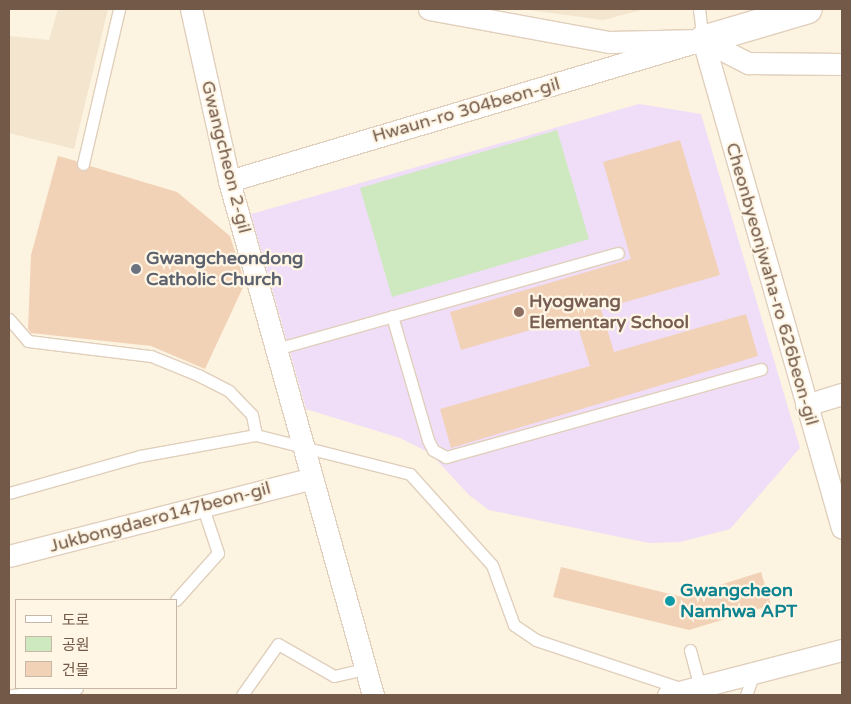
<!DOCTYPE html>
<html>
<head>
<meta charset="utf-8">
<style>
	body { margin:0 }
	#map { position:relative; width:851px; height:704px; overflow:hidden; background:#fcf3e0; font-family:"Varela Round","Noto Sans KR",sans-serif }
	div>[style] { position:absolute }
	.residential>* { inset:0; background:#f4e5ce }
	.education>* { inset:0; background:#f0ddf8 }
	.green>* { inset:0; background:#cee9bf }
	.building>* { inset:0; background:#f2d2b7 }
	.roads { filter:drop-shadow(1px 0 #e0cfbc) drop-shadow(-1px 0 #e0cfbc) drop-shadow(0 1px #e0cfbc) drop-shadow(0 -1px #e0cfbc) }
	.lane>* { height:11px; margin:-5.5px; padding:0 5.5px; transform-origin:5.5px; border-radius:5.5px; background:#fff }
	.street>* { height:21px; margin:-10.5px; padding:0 10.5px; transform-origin:10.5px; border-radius:10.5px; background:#fff }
	.secondary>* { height:28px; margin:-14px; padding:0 14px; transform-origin:14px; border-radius:14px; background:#fff }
	.dots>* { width:14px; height:14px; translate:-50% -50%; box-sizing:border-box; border:2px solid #fff6e6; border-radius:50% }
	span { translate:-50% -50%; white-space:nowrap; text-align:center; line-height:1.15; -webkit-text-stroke:4.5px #fff6e6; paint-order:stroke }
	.street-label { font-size:18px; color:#735947 }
	.worship-label { font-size:18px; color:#5b616d; font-weight:700 }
	.left { translate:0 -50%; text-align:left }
	.education-label { font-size:18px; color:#785e54; font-weight:700 }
	.culture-label { font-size:18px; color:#0d838f; font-weight:700 }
	.frame { position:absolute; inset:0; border:10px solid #735947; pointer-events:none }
	.legend { position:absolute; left:15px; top:599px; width:162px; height:90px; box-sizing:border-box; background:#fff6e6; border:1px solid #c7b7a6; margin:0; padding:6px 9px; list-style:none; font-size:15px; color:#735947 }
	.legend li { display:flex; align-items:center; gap:10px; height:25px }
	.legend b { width:25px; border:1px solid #c7b7a6 }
</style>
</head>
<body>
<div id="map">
	<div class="residential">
		<i style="clip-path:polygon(58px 9px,108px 9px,74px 149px,9px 133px,9px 36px,49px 40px)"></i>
		<i style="clip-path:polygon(522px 9px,645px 9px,603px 20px)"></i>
	</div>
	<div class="education">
		<i style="clip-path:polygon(639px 104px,701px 114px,800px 448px,730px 529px,680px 542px,649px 543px,489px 510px,469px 495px,430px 453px,400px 438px,306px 409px,251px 214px)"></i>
	</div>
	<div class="green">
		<i style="clip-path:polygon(557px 130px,589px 239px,392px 297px,360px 188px)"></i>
	</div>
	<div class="building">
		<i style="clip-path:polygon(680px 140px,720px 275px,601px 309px,614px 352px,746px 314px,758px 356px,451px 448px,440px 409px,590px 366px,575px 317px,461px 350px,450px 312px,631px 259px,603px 162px)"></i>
		<i style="clip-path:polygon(58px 156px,76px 161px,81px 171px,90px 166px,177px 192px,230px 236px,245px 283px,205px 369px,151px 346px,31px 333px,28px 329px,31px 255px)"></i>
		<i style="clip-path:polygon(561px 567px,682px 597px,761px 572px,771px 605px,689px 630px,553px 597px)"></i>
	</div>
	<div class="roads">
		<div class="lane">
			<i style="left:699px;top:9px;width:31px;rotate:83deg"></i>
			<i style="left:83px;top:164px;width:159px;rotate:-76.9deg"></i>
			<i style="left:392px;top:316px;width:129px;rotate:73.8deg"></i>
			<i style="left:428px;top:440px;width:11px;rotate:63deg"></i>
			<i style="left:433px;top:450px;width:15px;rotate:28deg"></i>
			<i style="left:446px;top:457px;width:327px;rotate:-15.6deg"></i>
			<i style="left:9px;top:319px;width:29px;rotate:49deg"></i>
			<i style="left:28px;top:341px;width:124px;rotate:7deg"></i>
			<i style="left:151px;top:356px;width:51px;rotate:22deg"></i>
			<i style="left:198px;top:375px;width:35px;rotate:27deg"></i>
			<i style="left:229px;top:391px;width:33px;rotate:46deg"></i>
			<i style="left:252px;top:415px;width:20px;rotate:79deg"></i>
			<i style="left:256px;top:435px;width:159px;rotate:14.2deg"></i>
			<i style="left:410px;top:474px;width:122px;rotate:48deg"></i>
			<i style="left:492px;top:565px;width:64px;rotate:69.9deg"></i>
			<i style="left:514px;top:625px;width:27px;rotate:34deg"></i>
			<i style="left:536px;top:640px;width:155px;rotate:18.4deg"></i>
			<i style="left:276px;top:349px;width:355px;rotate:-15.7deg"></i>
			<i style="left:9px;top:493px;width:136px;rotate:-15.8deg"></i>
			<i style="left:140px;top:456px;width:118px;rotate:-10.3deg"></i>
			<i style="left:176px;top:600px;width:63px;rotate:-48.2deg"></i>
			<i style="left:218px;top:553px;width:51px;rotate:-108.4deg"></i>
			<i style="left:690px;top:650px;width:38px;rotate:75deg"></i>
			<i style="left:12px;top:695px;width:38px;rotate:-7deg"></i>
			<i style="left:50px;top:690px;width:17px;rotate:17deg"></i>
			<i style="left:66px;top:695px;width:13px;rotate:-32deg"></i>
			<i style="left:242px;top:695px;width:62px;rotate:-54.8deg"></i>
			<i style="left:278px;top:644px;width:64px;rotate:29.7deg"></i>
			<i style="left:334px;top:676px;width:32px;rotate:-13deg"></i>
			<i style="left:746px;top:695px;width:23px;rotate:-70deg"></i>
		</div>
		<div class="street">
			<i style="left:191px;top:9px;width:176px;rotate:77.5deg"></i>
			<i style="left:229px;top:181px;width:534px;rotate:74.35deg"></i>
			<i style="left:429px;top:9px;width:183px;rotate:10.4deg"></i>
			<i style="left:609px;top:42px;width:94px;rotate:-1.2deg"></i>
			<i style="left:703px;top:40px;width:51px;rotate:27.1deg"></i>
			<i style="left:748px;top:63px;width:94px;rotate:0.6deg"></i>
			<i style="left:229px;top:181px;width:495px;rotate:-16.6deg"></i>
			<i style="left:703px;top:40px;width:507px;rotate:74.1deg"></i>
			<i style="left:806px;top:405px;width:38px;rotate:-17deg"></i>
			<i style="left:9px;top:556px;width:313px;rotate:-14.4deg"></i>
			<i style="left:668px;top:695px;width:180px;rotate:-14.5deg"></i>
		</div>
		<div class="secondary">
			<i style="left:703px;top:40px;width:109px;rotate:-16.4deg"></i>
		</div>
	</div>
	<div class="dots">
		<i style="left:136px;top:269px;background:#6b7280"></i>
		<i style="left:519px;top:312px;background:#8d6e63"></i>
		<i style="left:670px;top:601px;background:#0f9aa8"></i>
	</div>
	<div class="street-label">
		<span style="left:466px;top:110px;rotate:-16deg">Hwaun-ro 304beon-gil</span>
		<span style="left:226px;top:157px;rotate:76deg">Gwangcheon 2-gil</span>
		<span style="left:772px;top:284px;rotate:74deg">Cheonbyeonjwaha-ro 626beon-gil</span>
		<span style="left:160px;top:517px;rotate:-15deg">Jukbongdaero147beon-gil</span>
	</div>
	<div class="worship-label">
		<span class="left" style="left:146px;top:269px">Gwangcheondong<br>Catholic Church</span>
	</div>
	<div class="education-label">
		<span class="left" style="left:529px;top:312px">Hyogwang<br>Elementary School</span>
	</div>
	<div class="culture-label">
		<span class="left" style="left:680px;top:601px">Gwangcheon<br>Namhwa APT</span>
	</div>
	<div class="frame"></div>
	<ul class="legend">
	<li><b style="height:6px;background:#fff"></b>도로</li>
	<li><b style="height:14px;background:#cee9bf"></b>공원</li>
	<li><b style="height:14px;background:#f2d2b7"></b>건물</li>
	</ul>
</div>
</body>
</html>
